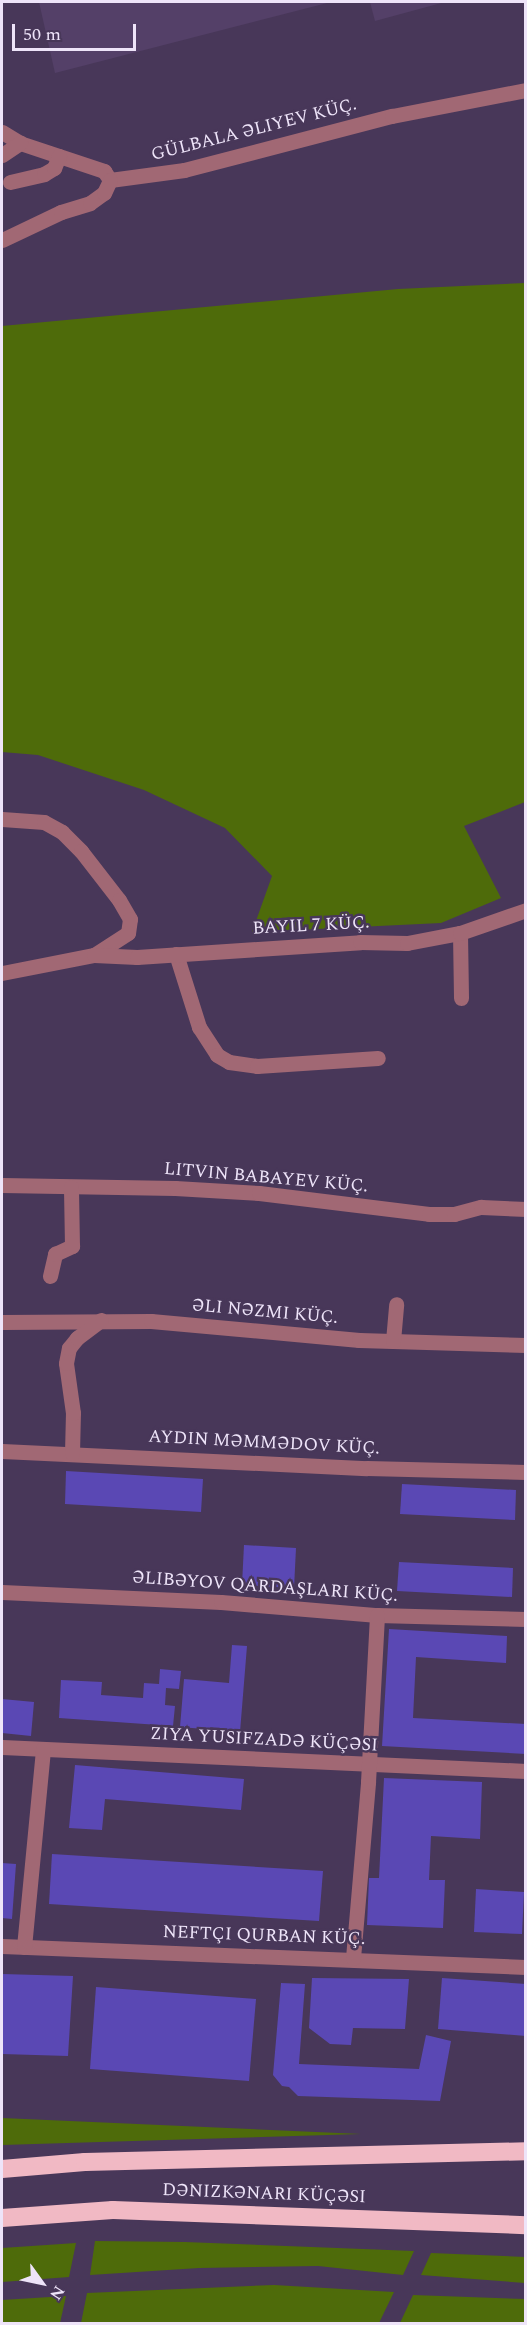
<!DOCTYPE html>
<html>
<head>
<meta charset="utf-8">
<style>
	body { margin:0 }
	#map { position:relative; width:527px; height:2325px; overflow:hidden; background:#483759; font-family:Spectral,serif }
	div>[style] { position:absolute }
	.built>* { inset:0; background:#544068 }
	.green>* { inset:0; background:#4e6b0a }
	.building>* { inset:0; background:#5a48b4 }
	.minor>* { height:15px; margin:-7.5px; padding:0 7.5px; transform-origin:7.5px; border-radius:7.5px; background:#a16874 }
	.highway>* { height:18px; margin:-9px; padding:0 9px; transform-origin:9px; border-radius:9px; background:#f1b9c4 }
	span { translate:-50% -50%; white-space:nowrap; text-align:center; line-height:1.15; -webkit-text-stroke:5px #483759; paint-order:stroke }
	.street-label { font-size:18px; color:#eee4f9 }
	.frame { position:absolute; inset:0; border:3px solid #eee4f9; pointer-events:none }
	.north { position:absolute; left:12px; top:2253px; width:60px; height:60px; -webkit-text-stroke:4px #483759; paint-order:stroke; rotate:123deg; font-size:16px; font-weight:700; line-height:24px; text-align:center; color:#eee4f9 }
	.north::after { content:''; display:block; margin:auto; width:21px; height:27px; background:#eee4f9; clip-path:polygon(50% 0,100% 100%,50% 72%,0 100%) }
	.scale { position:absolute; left:12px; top:24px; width:124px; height:27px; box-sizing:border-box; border:3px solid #eee4f9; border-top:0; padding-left:8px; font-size:18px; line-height:21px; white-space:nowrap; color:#eee4f9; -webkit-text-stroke:4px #483759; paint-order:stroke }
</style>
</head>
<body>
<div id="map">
	<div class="built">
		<i style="clip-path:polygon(39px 2px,331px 2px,55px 73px)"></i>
		<i style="clip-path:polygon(370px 2px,445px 2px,375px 21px)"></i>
	</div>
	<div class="green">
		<i style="clip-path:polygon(525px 283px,525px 802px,464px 826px,501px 898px,441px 923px,252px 932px,272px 876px,225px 828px,144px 790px,38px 755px,2px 752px,2px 326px,398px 289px)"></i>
		<i style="clip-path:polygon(2px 2118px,361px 2134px,2px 2145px)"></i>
		<i style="clip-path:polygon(95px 2241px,185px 2242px,414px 2251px,403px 2275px,318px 2266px,199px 2268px,90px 2275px)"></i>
		<i style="clip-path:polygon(76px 2243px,69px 2277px,2px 2282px,2px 2248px)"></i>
		<i style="clip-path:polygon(431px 2253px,525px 2257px,525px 2283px,421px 2275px)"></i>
		<i style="clip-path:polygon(274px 2285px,394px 2292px,379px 2323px,81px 2323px,87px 2293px)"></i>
		<i style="clip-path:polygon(413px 2295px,525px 2299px,525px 2323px,400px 2323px)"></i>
		<i style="clip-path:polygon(66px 2296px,60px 2323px,2px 2323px,2px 2300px)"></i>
	</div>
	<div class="building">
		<i style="clip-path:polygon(66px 1471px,203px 1479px,201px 1512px,65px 1504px)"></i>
		<i style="clip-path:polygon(402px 1484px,516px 1490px,515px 1520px,400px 1514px)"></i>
		<i style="clip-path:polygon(244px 1545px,296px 1548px,294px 1588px,242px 1585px)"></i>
		<i style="clip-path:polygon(399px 1562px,513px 1568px,512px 1597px,397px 1591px)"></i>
		<i style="clip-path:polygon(389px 1629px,507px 1636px,506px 1663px,416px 1657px,413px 1718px,526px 1724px,526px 1754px,382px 1746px)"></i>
		<i style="clip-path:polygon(232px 1645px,247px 1646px,240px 1732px,180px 1727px,184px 1679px,229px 1683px)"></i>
		<i style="clip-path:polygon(160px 1669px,181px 1671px,179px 1689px,166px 1688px,165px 1705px,175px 1706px,173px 1726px,59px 1718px,61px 1680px,102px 1682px,101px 1695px,143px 1698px,144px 1683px,159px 1684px)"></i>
		<i style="clip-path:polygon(2px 1699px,34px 1702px,31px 1736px,2px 1733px)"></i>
		<i style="clip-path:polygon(75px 1765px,244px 1779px,241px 1810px,105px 1799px,102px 1830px,69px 1828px)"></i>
		<i style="clip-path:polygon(384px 1778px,482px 1782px,480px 1839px,431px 1836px,429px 1880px,445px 1880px,443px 1928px,367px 1925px,369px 1878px,379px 1878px)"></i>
		<i style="clip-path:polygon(52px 1854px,323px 1871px,319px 1921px,49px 1904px)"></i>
		<i style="clip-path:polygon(2px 1863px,16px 1864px,12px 1919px,2px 1918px)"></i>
		<i style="clip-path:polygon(476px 1889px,524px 1892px,522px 1934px,474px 1932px)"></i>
		<i style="clip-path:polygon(2px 1974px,73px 1976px,68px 2056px,2px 2054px)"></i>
		<i style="clip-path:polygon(312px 1978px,409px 1979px,405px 2029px,353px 2028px,351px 2045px,330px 2044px,309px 2028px)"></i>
		<i style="clip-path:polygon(442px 1978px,526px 1984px,526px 2036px,438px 2029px)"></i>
		<i style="clip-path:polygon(281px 1983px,305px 1984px,299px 2064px,419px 2069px,426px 2035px,451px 2041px,440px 2101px,298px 2096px,289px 2087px,282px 2086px,273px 2075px)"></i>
		<i style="clip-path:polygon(96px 1987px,256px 1999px,249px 2081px,90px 2069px)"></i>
	</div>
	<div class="minor">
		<i style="left:2px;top:132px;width:21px;rotate:31deg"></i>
		<i style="left:20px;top:143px;width:89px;rotate:18.4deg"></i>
		<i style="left:104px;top:171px;width:11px;rotate:56deg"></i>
		<i style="left:110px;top:180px;width:75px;rotate:-7.7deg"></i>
		<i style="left:184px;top:170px;width:215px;rotate:-14.6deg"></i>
		<i style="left:392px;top:116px;width:136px;rotate:-11deg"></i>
		<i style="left:2px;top:155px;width:22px;rotate:-34deg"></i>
		<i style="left:10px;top:182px;width:35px;rotate:-13deg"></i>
		<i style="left:44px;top:174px;width:12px;rotate:-31deg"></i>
		<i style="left:54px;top:168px;width:13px;rotate:-67deg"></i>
		<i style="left:2px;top:240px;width:65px;rotate:-25.4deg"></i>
		<i style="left:61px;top:212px;width:30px;rotate:-17deg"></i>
		<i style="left:90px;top:203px;width:17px;rotate:-36deg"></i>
		<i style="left:104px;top:193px;width:14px;rotate:-65deg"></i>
		<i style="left:2px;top:819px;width:42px;rotate:4.1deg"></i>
		<i style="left:44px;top:822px;width:21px;rotate:29deg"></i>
		<i style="left:62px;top:832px;width:27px;rotate:45deg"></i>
		<i style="left:81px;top:851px;width:62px;rotate:52.2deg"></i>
		<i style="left:119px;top:900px;width:22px;rotate:60deg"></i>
		<i style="left:130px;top:919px;width:14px;rotate:98deg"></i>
		<i style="left:128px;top:933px;width:40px;rotate:147.1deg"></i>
		<i style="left:460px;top:933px;width:65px;rotate:89.1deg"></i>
		<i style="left:176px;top:954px;width:77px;rotate:72.5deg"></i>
		<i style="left:199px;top:1027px;width:33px;rotate:57deg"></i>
		<i style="left:217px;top:1055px;width:14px;rotate:30deg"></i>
		<i style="left:229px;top:1062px;width:28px;rotate:8deg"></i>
		<i style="left:257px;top:1066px;width:121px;rotate:-3.8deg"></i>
		<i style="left:2px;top:973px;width:94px;rotate:-11.1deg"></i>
		<i style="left:94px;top:955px;width:43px;rotate:2.7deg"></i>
		<i style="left:137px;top:957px;width:224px;rotate:-3.8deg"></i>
		<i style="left:360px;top:942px;width:47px;rotate:1.2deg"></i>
		<i style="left:407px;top:943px;width:54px;rotate:-10.7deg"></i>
		<i style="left:460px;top:933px;width:70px;rotate:-19.2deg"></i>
		<i style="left:2px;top:1185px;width:173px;rotate:1deg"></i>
		<i style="left:175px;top:1188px;width:84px;rotate:3.4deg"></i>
		<i style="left:259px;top:1193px;width:171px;rotate:7deg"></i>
		<i style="left:429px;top:1214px;width:25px"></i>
		<i style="left:454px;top:1214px;width:28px;rotate:-15deg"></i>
		<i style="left:481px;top:1207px;width:45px;rotate:2.5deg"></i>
		<i style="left:50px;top:1276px;width:23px;rotate:-77deg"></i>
		<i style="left:55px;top:1254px;width:19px;rotate:-25deg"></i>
		<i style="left:72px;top:1246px;width:59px;rotate:-91deg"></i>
		<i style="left:2px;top:1322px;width:149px;rotate:-0.4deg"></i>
		<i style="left:151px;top:1321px;width:209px;rotate:5.2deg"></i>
		<i style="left:359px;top:1340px;width:167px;rotate:1.7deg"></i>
		<i style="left:393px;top:1341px;width:37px;rotate:-85deg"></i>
		<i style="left:2px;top:1451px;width:365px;rotate:2.7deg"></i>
		<i style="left:367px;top:1468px;width:159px;rotate:1.4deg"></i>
		<i style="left:72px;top:1453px;width:40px;rotate:-88.6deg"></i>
		<i style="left:73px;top:1413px;width:50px;rotate:-98deg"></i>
		<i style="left:66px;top:1363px;width:15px;rotate:-79deg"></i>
		<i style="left:69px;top:1348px;width:13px;rotate:-51deg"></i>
		<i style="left:77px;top:1338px;width:30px;rotate:-37deg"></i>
		<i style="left:2px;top:1592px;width:219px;rotate:2.6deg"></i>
		<i style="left:221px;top:1602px;width:157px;rotate:4.8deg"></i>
		<i style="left:377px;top:1615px;width:149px;rotate:1.5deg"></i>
		<i style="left:2px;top:1747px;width:525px;rotate:2.62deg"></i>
		<i style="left:2px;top:1946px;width:524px;rotate:2.29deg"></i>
		<i style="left:24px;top:1947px;width:199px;rotate:-84.5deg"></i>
		<i style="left:353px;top:1958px;width:177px;rotate:-85.1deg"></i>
		<i style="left:368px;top:1782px;width:167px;rotate:-86.9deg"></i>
	</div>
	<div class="highway">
		<i style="left:2px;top:2169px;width:83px;rotate:-4.8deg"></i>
		<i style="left:85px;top:2162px;width:441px;rotate:-1.4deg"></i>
		<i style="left:2px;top:2218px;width:111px;rotate:-4.1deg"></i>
		<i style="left:113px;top:2210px;width:413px;rotate:2.1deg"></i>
	</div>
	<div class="street-label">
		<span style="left:254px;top:130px;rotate:-14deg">GÜLBALA ƏLIYEV KÜÇ.</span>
		<span style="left:311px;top:926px;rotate:-3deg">BAYIL 7 KÜÇ.</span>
		<span style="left:266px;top:1178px;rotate:5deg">LITVIN BABAYEV KÜÇ.</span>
		<span style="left:265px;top:1312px;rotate:5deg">ƏLI NƏZMI KÜÇ.</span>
		<span style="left:264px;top:1443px;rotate:3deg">AYDIN MƏMMƏDOV KÜÇ.</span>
		<span style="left:265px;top:1587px;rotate:4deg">ƏLIBƏYOV QARDAŞLARI KÜÇ.</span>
		<span style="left:264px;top:1740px;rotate:3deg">ZIYA YUSIFZADƏ KÜÇƏSI</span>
		<span style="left:264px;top:1936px;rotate:2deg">NEFTÇI QURBAN KÜÇ.</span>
		<span style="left:264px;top:2194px;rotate:2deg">DƏNIZKƏNARI KÜÇƏSI</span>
	</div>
	<div class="frame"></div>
	<div class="north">N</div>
	<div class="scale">50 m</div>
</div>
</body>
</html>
